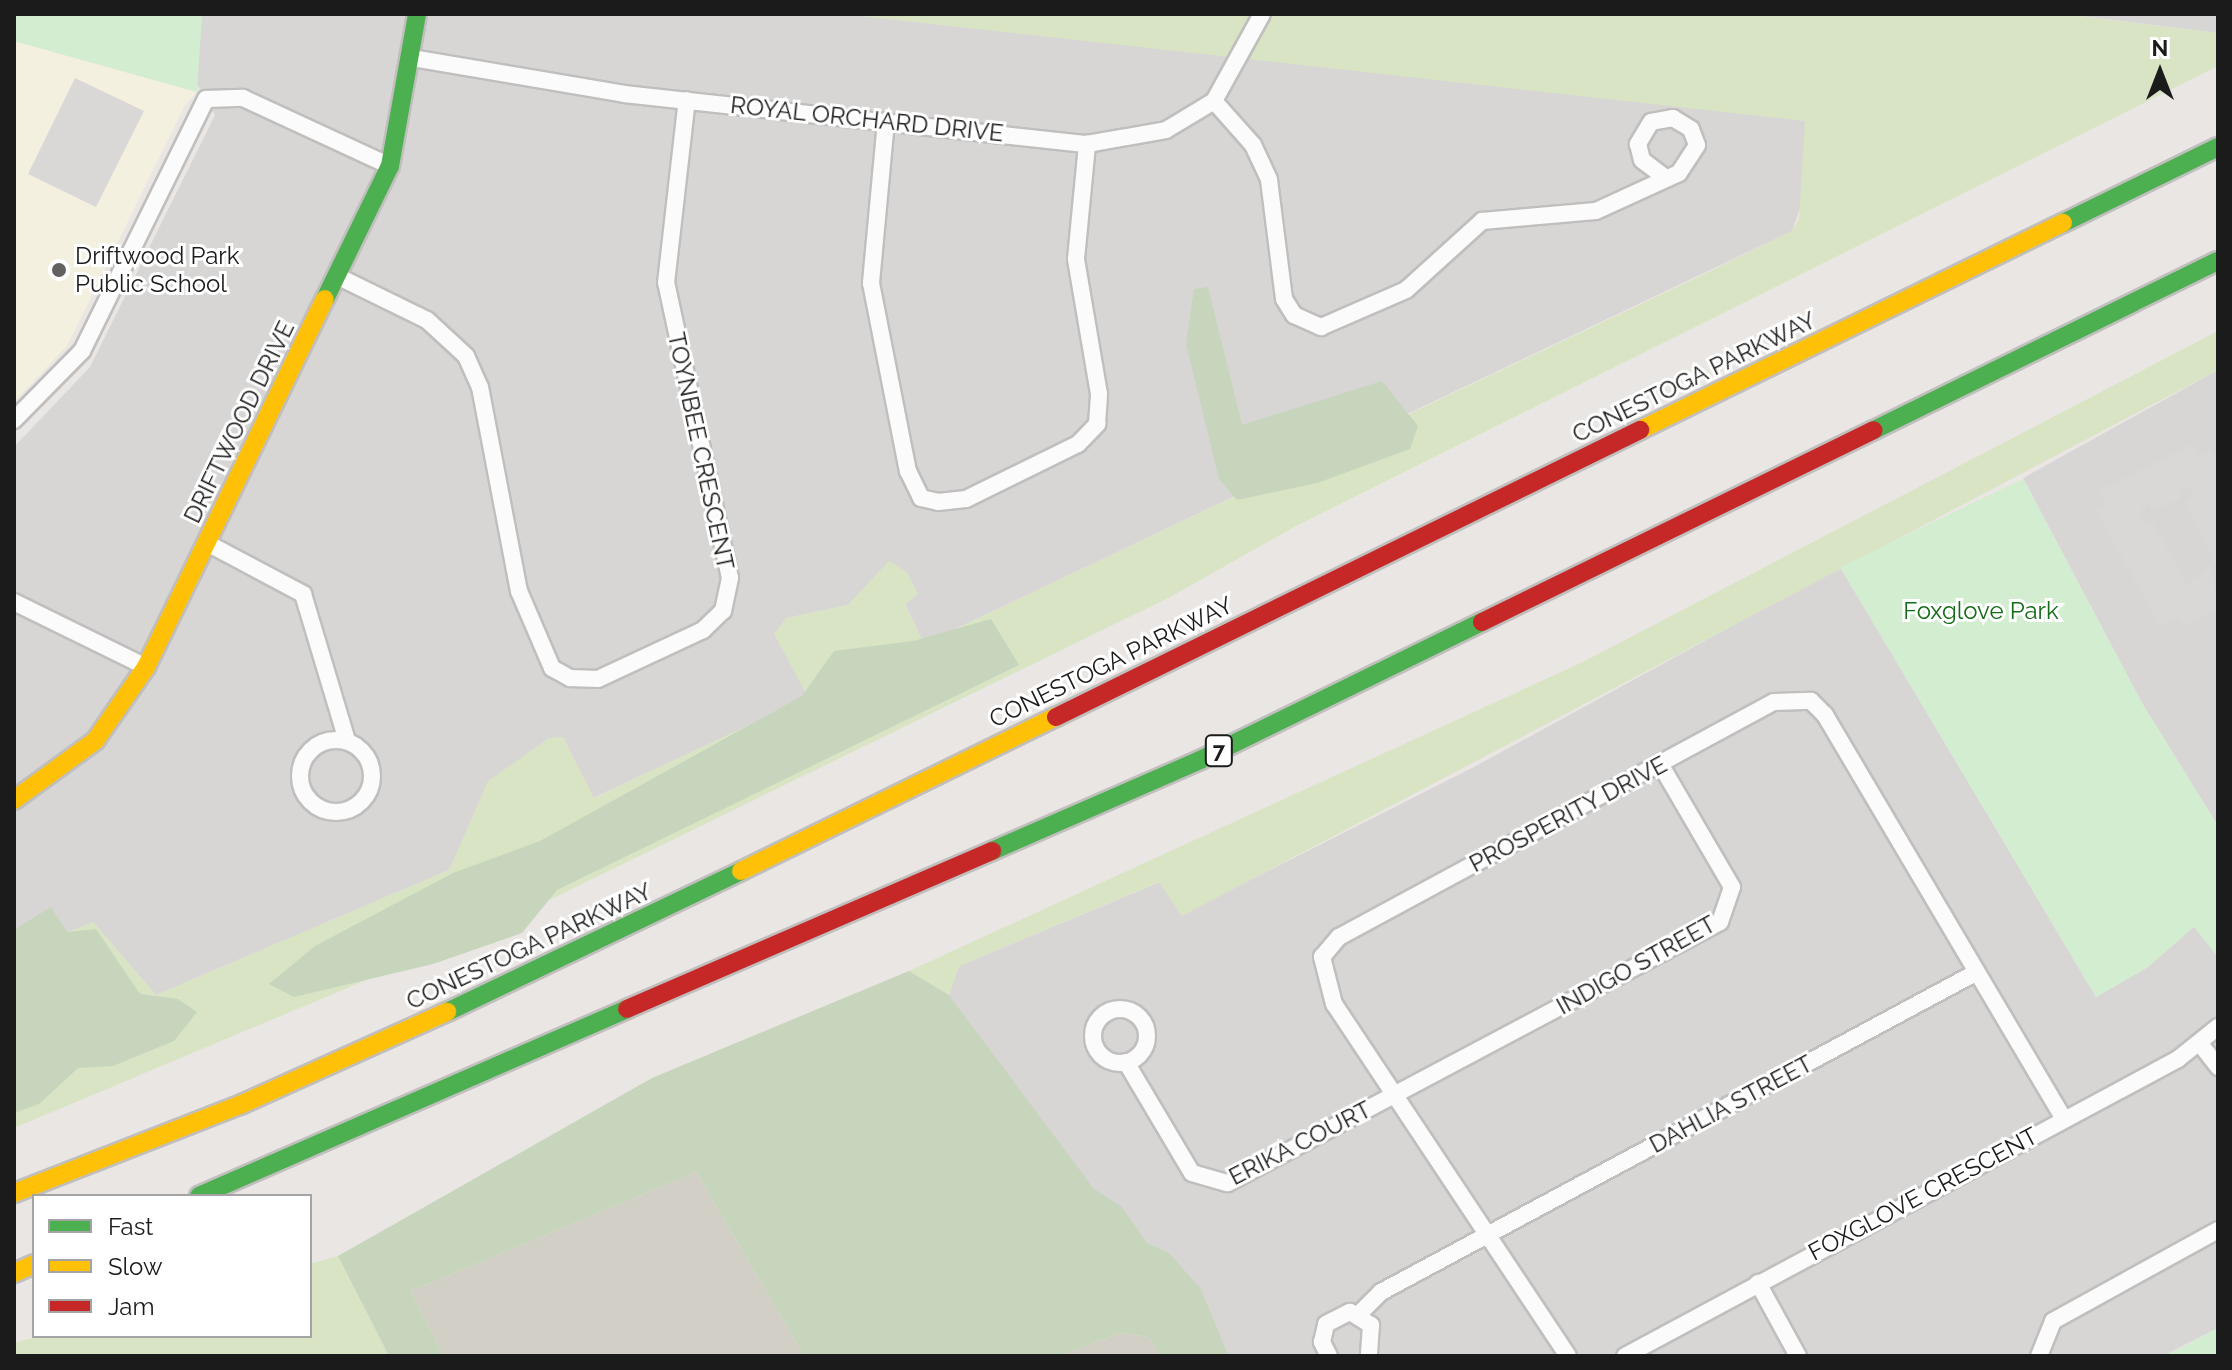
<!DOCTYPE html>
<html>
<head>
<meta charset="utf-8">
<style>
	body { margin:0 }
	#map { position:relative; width:2232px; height:1370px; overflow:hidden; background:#e9e6e3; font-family:Raleway,sans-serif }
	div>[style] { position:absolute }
	.residential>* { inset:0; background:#d8d6d5 }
	.education>* { inset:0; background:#f3f0df }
	.construction>* { inset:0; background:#d2d0c6 }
	.grass>* { inset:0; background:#d8e4c4 }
	.forest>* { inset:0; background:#c6d5bb }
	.park>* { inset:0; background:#d3edd0 }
	.parking>* { inset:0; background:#d9d8d7 }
	.roads { filter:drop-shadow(2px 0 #c0bfbe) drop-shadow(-2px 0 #c0bfbe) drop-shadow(0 2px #c0bfbe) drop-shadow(0 -2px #c0bfbe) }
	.street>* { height:16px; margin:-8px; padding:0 8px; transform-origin:8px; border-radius:8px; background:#fcfbfb }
	.street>.ring { margin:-8px; padding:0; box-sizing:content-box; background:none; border:16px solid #fcfbfb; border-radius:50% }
	.fast>* { height:18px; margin:-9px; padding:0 9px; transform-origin:9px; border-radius:9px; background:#4caf50 }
	.slow>* { height:18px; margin:-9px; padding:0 9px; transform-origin:9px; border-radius:9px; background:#ffc107 }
	.jam>* { height:18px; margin:-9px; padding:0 9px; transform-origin:9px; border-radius:9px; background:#c62828 }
	.dots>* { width:22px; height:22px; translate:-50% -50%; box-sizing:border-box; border:4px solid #fff; border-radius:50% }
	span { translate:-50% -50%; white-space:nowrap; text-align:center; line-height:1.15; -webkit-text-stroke:6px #fff; paint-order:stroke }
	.shield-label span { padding:2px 6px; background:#fff; border:2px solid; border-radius:6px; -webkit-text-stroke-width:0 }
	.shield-label { font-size:22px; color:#1b1b1b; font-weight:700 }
	.street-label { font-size:24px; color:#1b1b1b }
	.poi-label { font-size:24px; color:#1b1b1b }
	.left { translate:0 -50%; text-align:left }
	.park-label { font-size:24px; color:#156c17 }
	.frame { position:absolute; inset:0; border:16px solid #1b1b1b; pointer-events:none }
	.legend { position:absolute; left:32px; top:1194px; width:280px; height:144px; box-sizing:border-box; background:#fff; border:2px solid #a4a4a4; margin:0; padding:10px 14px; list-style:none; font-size:24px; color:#1b1b1b }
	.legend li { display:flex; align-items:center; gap:16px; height:40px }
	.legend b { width:40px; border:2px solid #a4a4a4 }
	.north { position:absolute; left:2120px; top:32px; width:80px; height:80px; -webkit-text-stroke:6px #fff; paint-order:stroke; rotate:0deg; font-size:22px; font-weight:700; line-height:32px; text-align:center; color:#1b1b1b }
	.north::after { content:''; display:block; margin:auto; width:28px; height:36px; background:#1b1b1b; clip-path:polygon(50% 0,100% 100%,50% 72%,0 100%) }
</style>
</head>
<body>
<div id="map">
	<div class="residential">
		<i style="clip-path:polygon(202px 14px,843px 14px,1681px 105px,1806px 121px,1803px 200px,1792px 231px,924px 644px,905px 604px,917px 594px,889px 562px,848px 605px,787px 618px,808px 698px,593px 798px,563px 737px,449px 870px,156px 995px,93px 922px,14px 954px,14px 447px,90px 367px,215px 115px,193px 78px)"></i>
		<i style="clip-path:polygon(2061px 14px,2218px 14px,2218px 33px,2073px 15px)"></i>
		<i style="clip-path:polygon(2218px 370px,2218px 826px,2142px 703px,2023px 478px)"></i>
		<i style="clip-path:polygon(1840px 567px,2096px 997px,2148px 967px,2194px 926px,2218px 957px,2218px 1328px,2163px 1356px,1229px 1356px,1201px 1289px,1126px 1234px,949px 995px,959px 966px,1160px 882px,1181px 915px,1474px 767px)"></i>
	</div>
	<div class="education">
		<i style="clip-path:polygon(14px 41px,197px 92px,185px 105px,67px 346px,14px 402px)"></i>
	</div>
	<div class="construction">
		<i style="clip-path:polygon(696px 1172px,804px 1356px,444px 1356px,411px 1291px)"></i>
		<i style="clip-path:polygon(1120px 1333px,1149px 1337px,1160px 1356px,1059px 1356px)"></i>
	</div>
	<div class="grass">
		<i style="clip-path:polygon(843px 14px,2061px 14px,2218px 33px,2218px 66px,1294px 527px,1170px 597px,502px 923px,14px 1128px,14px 954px,93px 922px,156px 995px,449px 870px,488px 781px,549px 738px,563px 737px,594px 798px,808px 697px,774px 634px,786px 618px,848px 605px,889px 561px,907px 572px,918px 594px,905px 604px,924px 644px,1700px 276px,1792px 231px,1799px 219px,1805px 121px)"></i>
		<i style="clip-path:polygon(2218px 331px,2218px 370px,1182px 916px,1159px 882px,959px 966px,949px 995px,909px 971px,1583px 662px)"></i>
		<i style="clip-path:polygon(338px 1256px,389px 1356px,14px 1356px,14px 1343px,40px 1336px,310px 1336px,310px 1264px)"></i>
	</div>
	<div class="forest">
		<i style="clip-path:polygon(1208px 287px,1242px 425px,1382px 381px,1418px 426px,1410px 449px,1317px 483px,1237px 500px,1219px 479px,1186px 344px,1194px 289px)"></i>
		<i style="clip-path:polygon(991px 619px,1019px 665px,557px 890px,522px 933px,433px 964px,294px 997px,269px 984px,315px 946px,453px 873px,540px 841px,802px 696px,834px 651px,913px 641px)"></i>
		<i style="clip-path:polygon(51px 907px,67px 932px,96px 929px,140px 994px,178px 999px,197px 1012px,174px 1041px,113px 1066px,78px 1068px,39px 1104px,14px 1113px,14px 930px)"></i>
		<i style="clip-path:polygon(909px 971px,949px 995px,1094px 1189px,1122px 1207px,1147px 1243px,1169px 1253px,1201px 1289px,1229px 1356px,1160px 1356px,1149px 1337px,1120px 1333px,1059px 1356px,804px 1356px,696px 1172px,411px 1291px,444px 1356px,389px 1356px,338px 1256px,652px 1078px)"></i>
	</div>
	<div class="park">
		<i style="clip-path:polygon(14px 14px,202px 14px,197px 92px,14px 41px)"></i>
		<i style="clip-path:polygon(2023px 479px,2142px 703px,2218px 826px,2218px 957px,2194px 927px,2148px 967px,2096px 997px,1840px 567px)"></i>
		<i style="clip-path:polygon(2218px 1328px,2218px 1356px,2163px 1356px,2183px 1347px)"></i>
	</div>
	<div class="parking">
		<i style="clip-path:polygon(75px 78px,144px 111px,96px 207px,28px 174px)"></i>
		<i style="clip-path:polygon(2192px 445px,2199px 458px,2211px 450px,2218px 465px,2218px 569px,2185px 500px,2195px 495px,2189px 488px,2176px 488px,2181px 498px,2152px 511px,2148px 502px,2139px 513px,2145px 524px,2152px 522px,2184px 578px,2182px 588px,2211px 566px,2218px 610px,2184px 626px,2178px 618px,2161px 626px,2095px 509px,2107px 504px,2100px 491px)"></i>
	</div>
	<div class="roads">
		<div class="street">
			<i style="left:412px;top:58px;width:215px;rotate:9.6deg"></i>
			<i style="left:624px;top:94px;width:466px;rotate:6.2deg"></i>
			<i style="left:1087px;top:144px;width:80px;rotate:-10deg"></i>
			<i style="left:1166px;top:130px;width:56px;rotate:-31.1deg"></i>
			<i style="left:1214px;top:101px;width:99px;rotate:-61.1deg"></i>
			<i style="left:1214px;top:101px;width:59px;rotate:48.4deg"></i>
			<i style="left:1253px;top:145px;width:38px;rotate:65deg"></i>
			<i style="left:1269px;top:180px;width:120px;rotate:82.8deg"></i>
			<i style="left:1284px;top:299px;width:19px;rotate:58deg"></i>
			<i style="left:1294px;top:315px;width:30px;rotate:24deg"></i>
			<i style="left:1321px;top:327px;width:93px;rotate:-23.5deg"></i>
			<i style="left:1406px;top:290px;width:103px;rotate:-42.2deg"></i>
			<i style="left:1482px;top:221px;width:114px;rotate:-5deg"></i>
			<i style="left:1596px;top:211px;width:91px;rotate:-24.6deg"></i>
			<i style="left:1679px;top:173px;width:33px;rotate:-57deg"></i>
			<i style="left:1697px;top:145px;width:17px;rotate:-111deg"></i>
			<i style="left:1691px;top:129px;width:21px;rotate:-149deg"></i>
			<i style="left:1673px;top:118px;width:22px;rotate:170deg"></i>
			<i style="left:1651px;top:122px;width:26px;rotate:121deg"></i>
			<i style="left:1638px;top:144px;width:16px;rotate:76deg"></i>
			<i style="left:1642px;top:160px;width:25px;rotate:37deg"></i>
			<i style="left:886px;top:121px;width:163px;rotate:95.3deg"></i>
			<i style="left:871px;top:283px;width:192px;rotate:78.9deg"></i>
			<i style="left:908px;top:471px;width:30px;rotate:64deg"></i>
			<i style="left:921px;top:498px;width:17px;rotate:13deg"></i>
			<i style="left:938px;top:502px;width:28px;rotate:-6deg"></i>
			<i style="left:966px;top:499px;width:125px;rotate:-26.2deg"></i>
			<i style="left:1078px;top:444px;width:28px;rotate:-46deg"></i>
			<i style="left:1097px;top:424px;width:30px;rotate:-86deg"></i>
			<i style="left:1099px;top:394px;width:137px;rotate:-99.7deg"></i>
			<i style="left:1076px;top:259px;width:116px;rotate:-84.5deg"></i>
			<i style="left:337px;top:276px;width:100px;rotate:26.1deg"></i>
			<i style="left:427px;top:320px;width:53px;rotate:42.7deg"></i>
			<i style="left:466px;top:356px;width:34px;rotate:66deg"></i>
			<i style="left:480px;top:387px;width:208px;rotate:79.2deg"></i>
			<i style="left:519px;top:591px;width:84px;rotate:66.8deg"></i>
			<i style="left:552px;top:668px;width:21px;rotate:29deg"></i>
			<i style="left:570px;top:678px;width:28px;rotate:2deg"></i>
			<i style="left:598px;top:679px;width:116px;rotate:-25deg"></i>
			<i style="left:703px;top:630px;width:28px;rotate:-44deg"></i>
			<i style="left:723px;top:611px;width:34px;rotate:-78deg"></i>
			<i style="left:730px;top:578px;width:302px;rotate:-102.2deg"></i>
			<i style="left:666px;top:283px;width:184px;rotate:-83.5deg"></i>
			<i style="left:14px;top:420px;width:97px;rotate:-45.4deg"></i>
			<i style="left:82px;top:351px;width:281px;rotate:-63.8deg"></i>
			<i style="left:206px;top:99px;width:37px;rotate:-2deg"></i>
			<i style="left:243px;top:98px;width:162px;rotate:24.8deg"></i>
			<i style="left:207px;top:543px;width:109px;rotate:28deg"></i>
			<i style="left:303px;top:594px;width:153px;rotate:73.3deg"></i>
			<i style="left:14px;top:602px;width:147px;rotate:26.2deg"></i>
			<i class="ring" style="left:300px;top:740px;width:56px;height:56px"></i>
			<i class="ring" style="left:1093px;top:1009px;width:38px;height:38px"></i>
			<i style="left:2201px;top:1045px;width:28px;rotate:52deg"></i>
			<i style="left:1126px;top:1062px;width:129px;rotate:59.3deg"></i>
			<i style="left:1192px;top:1173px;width:37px;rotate:16deg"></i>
			<i style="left:1228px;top:1183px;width:557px;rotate:-27.95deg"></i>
			<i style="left:1720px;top:922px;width:37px;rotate:-71deg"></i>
			<i style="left:1732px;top:887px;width:143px;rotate:-120.3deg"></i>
			<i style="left:1758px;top:1283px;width:83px;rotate:61.3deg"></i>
			<i style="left:1359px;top:1314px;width:31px;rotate:-45deg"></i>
			<i style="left:1381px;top:1292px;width:676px;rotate:-28.23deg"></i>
			<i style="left:1329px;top:1356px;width:16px;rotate:-117deg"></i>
			<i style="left:1322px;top:1342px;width:18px;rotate:-77deg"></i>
			<i style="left:1326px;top:1324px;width:27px;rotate:-27deg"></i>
			<i style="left:1350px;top:1312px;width:25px;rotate:32deg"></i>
			<i style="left:1371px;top:1325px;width:31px;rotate:94deg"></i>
			<i style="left:1568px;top:1356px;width:423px;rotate:-123.6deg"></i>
			<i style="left:1334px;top:1004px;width:49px;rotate:-104.3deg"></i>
			<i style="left:1322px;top:957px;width:26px;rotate:-50deg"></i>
			<i style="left:1339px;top:937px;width:494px;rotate:-28.4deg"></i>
			<i style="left:1774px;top:702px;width:37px;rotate:-2deg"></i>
			<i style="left:1811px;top:701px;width:20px;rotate:45deg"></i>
			<i style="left:1825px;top:715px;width:468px;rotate:59.4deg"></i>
			<i style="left:1625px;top:1356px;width:628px;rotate:-28.24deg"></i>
			<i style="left:2178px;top:1059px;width:51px;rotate:-38.7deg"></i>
			<i style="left:2039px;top:1356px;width:38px;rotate:-68deg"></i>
			<i style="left:2053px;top:1321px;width:188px;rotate:-28.9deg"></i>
		</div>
		<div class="fast">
			<i style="left:2063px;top:223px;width:173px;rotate:-26.1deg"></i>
			<i style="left:325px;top:299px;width:148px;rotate:-64deg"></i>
			<i style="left:390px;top:166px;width:154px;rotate:-79.9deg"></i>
			<i style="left:1874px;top:430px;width:383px;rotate:-26.2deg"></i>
			<i style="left:992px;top:851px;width:227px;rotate:-23.6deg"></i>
			<i style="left:1200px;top:760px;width:314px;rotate:-26.1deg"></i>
			<i style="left:447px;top:1012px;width:326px;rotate:-25.6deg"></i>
			<i style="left:199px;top:1196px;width:467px;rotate:-23.6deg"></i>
		</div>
		<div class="slow">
			<i style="left:1640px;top:430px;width:471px;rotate:-26.1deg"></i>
			<i style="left:14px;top:800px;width:100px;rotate:-36.1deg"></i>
			<i style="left:95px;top:741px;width:90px;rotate:-55.4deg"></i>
			<i style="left:146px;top:667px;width:409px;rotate:-64.1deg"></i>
			<i style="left:741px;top:871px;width:351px;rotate:-26.1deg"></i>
			<i style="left:14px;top:1193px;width:245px;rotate:-21.3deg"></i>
			<i style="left:242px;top:1104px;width:225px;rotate:-24.2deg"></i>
			<i style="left:14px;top:1273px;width:22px;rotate:-24deg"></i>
		</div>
		<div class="jam">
			<i style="left:1482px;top:622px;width:436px;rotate:-26.1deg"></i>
			<i style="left:1056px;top:717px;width:651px;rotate:-26.17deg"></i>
			<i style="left:627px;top:1009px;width:398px;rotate:-23.4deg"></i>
		</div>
	</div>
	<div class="dots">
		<i style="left:59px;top:270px;background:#636261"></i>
	</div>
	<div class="shield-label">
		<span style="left:1219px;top:751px">7</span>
	</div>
	<div class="street-label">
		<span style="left:867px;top:119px;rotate:6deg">ROYAL ORCHARD DRIVE</span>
		<span style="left:1694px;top:377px;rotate:-26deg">CONESTOGA PARKWAY</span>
		<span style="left:239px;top:422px;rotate:-64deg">DRIFTWOOD DRIVE</span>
		<span style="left:701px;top:451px;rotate:78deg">TOYNBEE CRESCENT</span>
		<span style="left:1111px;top:662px;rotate:-26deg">CONESTOGA PARKWAY</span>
		<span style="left:1568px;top:814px;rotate:-28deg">PROSPERITY DRIVE</span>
		<span style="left:529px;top:946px;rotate:-25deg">CONESTOGA PARKWAY</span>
		<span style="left:1636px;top:965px;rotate:-29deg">INDIGO STREET</span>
		<span style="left:1731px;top:1104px;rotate:-28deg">DAHLIA STREET</span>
		<span style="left:1300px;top:1143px;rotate:-27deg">ERIKA COURT</span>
		<span style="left:1923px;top:1194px;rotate:-28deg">FOXGLOVE CRESCENT</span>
	</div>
	<div class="poi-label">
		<span class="left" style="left:75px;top:270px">Driftwood Park<br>Public School</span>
	</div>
	<div class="park-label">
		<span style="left:1981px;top:611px">Foxglove Park</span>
	</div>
	<div class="frame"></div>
	<ul class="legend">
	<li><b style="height:10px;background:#4caf50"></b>Fast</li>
	<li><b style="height:10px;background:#ffc107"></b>Slow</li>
	<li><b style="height:10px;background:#c62828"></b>Jam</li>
	</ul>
	<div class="north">N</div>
</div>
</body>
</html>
